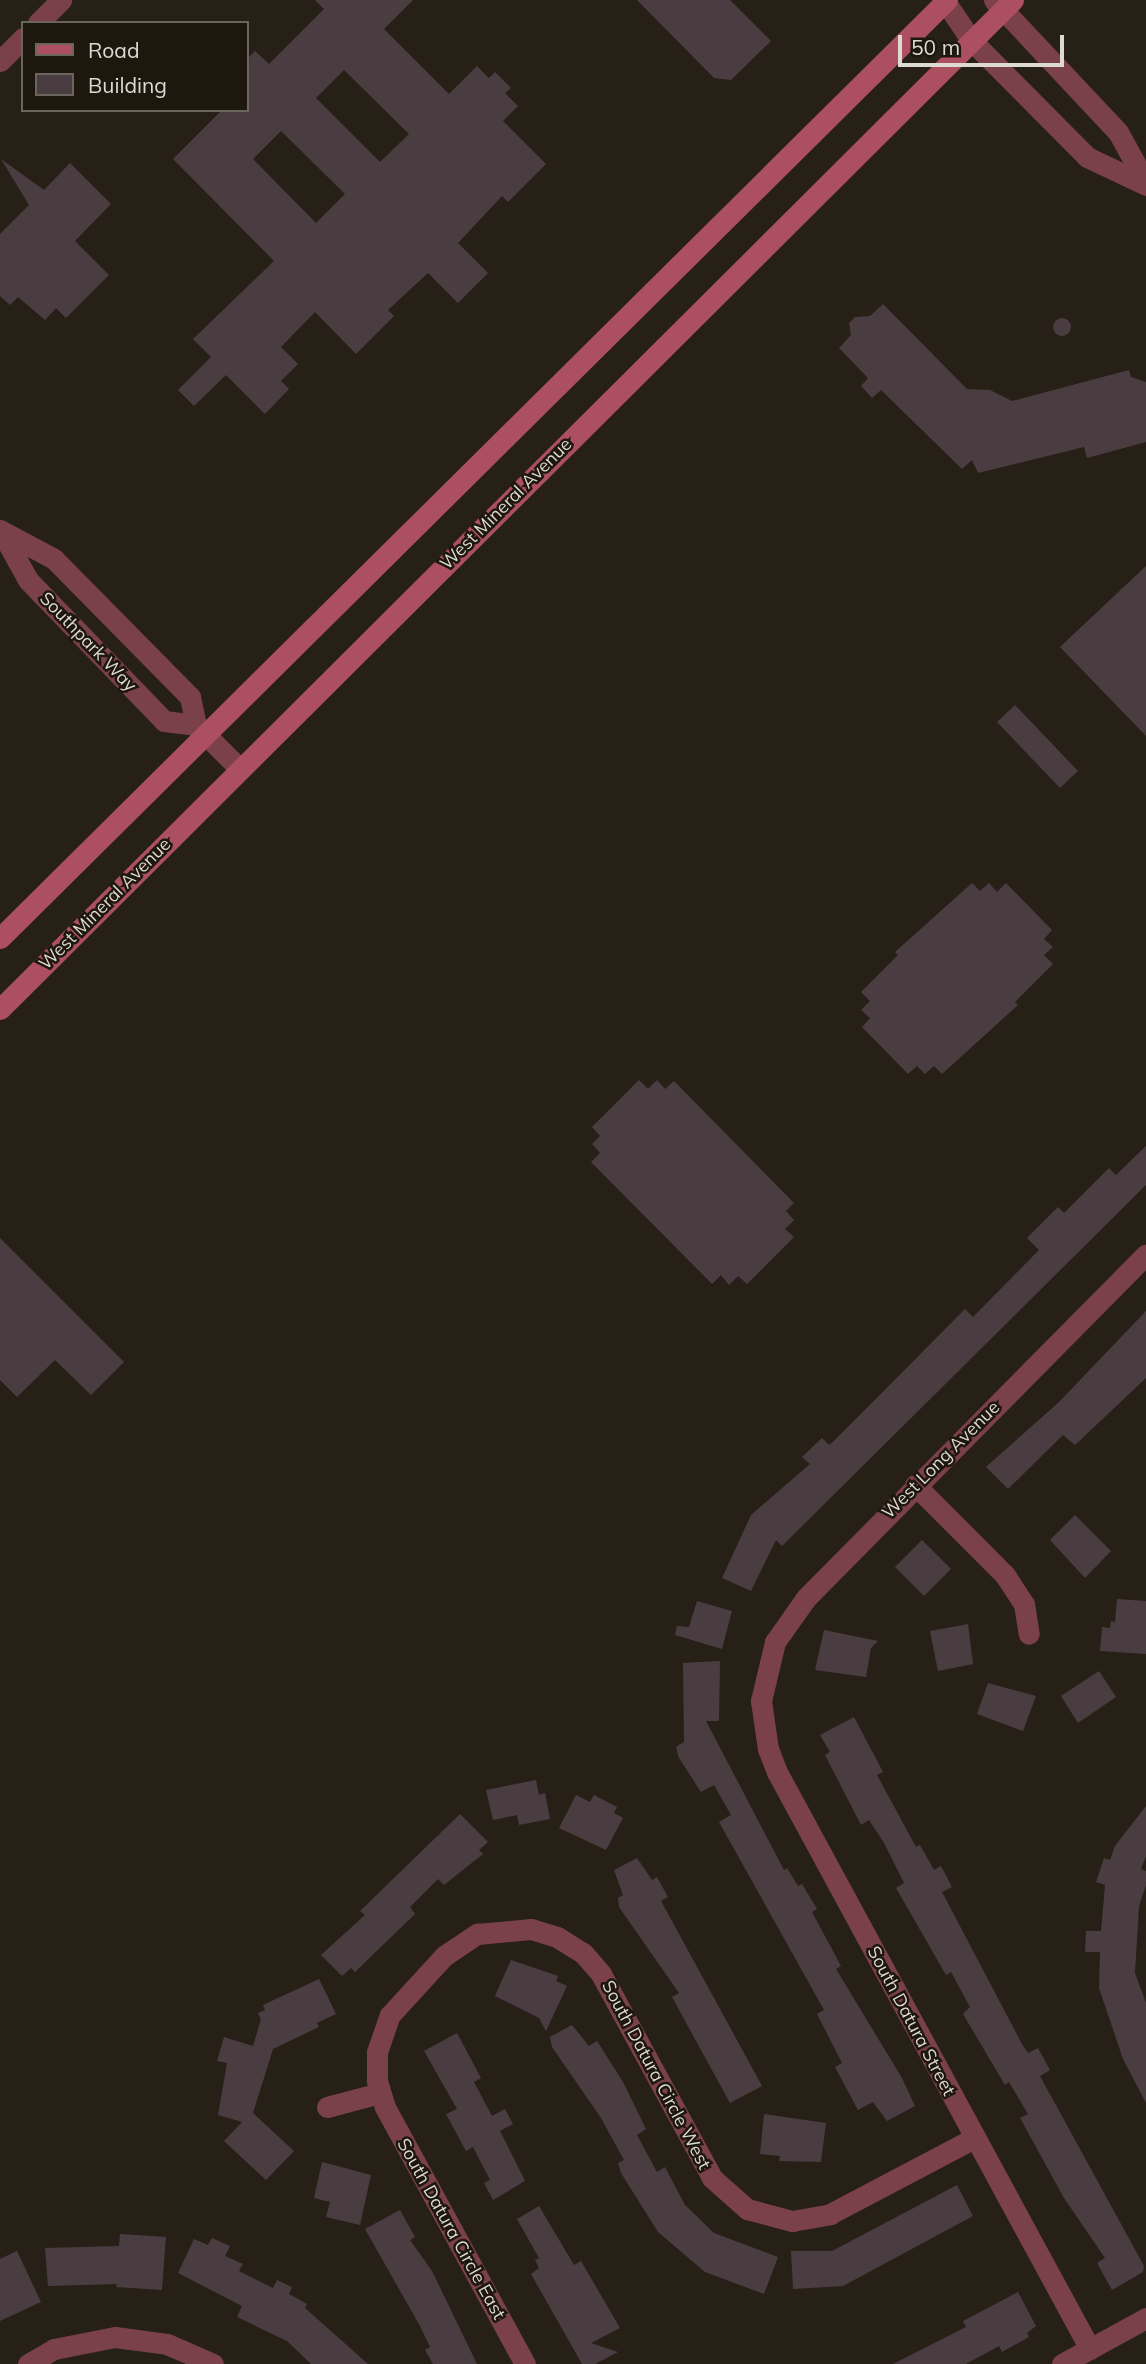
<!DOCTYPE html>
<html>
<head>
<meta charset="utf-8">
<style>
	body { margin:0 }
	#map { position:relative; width:1146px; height:2364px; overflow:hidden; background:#272017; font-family:Mulish,sans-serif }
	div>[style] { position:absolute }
	.building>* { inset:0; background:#4a3d42 }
	.round { border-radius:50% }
	.street>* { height:21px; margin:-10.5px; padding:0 10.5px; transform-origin:10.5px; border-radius:10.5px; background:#7b414a }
	.secondary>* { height:21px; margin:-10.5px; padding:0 10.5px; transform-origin:10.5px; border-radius:10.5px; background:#ac5061 }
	span { translate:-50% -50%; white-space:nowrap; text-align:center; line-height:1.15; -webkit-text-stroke:5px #1d170e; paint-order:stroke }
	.street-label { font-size:18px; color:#ddd9d3 }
	.legend { position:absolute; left:21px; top:21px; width:228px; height:91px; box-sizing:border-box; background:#1d170e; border:2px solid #6a655d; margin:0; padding:9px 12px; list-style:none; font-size:21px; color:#ddd9d3 }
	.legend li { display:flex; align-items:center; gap:14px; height:35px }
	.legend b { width:35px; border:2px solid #6a655d }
	.scale { position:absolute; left:898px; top:35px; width:166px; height:32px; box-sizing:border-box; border:4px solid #ddd9d3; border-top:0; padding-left:9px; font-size:21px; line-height:24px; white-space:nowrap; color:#ddd9d3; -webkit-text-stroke:5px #1d170e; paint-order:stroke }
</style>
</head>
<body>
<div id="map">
	<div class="building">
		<i style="clip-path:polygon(evenodd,315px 0,413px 0,384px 29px,449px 94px,477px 66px,489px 78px,495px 72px,511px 88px,505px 93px,518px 106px,503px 121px,546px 164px,508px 202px,502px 196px,458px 243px,488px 273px,458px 303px,428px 273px,388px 310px,394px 316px,356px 354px,315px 312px,281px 347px,298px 364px,281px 381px,289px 389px,265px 414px,226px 375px,194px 406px,178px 390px,211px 357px,193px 339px,274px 261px,173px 159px,222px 110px,247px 110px,247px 59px,255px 51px,269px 64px,324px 9px,315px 0,344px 70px,409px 134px,380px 162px,316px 98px,344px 70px,315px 0,281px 131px,345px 194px,316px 223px,253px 159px,281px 131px)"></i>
		<i style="clip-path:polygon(637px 0,730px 0,771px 41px,731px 80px,714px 78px)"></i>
		<i style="clip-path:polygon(1px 159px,44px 190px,70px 163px,111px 204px,75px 241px,109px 275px,66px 318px,56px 308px,45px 320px,18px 297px,10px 305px,0 296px,0 234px,29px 205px)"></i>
		<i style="clip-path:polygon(883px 304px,967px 389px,990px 390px,1012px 401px,1129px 370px,1131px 377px,1146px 382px,1146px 442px,1087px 458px,1084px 447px,978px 473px,972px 460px,962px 469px,881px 390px,872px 398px,861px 386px,868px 378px,839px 348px,851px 335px,849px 323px,855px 317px,870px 316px)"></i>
		<i class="round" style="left:1053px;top:318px;width:18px;height:18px"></i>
		<i style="clip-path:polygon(1146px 566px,1146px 736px,1060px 647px)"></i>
		<i style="clip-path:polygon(1015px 705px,1078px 771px,1060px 788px,997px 722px)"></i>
		<i style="clip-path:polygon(972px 883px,980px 891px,989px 883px,997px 892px,1006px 883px,1052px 930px,1044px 939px,1053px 947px,1044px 955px,1053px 964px,1015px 1002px,1018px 1005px,942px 1074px,934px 1066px,925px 1074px,917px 1066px,908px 1074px,862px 1027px,870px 1018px,861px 1010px,870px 1001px,861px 992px,898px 955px,895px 952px)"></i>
		<i style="clip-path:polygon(639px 1080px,648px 1089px,657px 1080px,665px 1089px,674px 1081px,794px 1203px,786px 1211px,794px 1220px,785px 1229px,794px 1237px,747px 1284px,738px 1276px,729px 1285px,721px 1275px,712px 1284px,591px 1162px,600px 1153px,592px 1144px,600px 1136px,592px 1127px)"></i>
		<i style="clip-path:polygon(1146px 1146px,1146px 1185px,782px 1546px,776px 1540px,751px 1591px,722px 1578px,751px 1515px,810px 1464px,802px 1457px,822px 1438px,829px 1445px,834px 1441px,965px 1309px,973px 1317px,1039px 1250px,1027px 1238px,1058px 1207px,1064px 1213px,1109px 1168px,1116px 1175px)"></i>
		<i style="clip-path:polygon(0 1238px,124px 1362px,91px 1395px,55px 1360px,17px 1397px,0 1380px)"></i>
		<i style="clip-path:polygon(1146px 1311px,1146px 1378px,1075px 1445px,1063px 1435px,1008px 1489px,986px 1467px,1059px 1402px)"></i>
		<i style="clip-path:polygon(1075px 1515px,1111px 1551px,1085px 1578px,1050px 1540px)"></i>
		<i style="clip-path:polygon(922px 1540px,951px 1569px,924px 1596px,895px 1567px)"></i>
		<i style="clip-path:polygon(1117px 1599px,1146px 1601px,1146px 1654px,1100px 1651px,1102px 1627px,1110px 1628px,1111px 1621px,1115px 1622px)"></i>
		<i style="clip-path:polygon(697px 1601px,732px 1611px,722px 1649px,675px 1635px,677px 1626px,689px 1627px)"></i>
		<i style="clip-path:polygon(968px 1624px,973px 1664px,938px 1671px,930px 1631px)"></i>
		<i style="clip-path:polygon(824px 1630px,878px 1641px,871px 1648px,866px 1677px,815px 1670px)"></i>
		<i style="clip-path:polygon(720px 1661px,719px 1721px,706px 1721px,784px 1870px,787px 1868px,798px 1886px,802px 1884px,817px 1909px,812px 1912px,841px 1966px,836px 1969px,902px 2078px,915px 2106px,887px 2121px,873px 2102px,858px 2110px,835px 2067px,842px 2063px,817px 2014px,824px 2010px,719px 1822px,731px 1815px,714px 1785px,701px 1792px,679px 1758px,676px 1747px,684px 1742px,683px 1663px)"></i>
		<i style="clip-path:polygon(1099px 1671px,1116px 1697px,1078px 1723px,1061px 1696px)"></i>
		<i style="clip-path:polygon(988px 1683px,1036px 1696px,1023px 1731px,977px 1714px)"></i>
		<i style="clip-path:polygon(854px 1717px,883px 1772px,877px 1775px,916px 1847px,920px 1845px,934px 1870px,941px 1866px,952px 1887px,942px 1892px,1022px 2044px,1028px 2053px,1038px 2048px,1050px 2070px,1040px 2076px,1144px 2266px,1143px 2272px,1112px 2290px,1097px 2263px,1105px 2258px,1064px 2198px,1020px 2118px,1028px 2114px,1009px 2082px,1005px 2085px,963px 2014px,970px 2007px,951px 1972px,946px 1975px,896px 1888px,904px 1883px,884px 1843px,869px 1820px,861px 1825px,825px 1755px,830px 1752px,820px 1735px)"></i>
		<i style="clip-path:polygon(536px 1780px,539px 1795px,545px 1793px,550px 1819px,519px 1825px,517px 1815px,493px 1820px,486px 1790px)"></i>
		<i style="clip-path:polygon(576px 1795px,590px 1802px,594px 1795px,617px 1807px,614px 1813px,623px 1818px,606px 1850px,559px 1828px)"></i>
		<i style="clip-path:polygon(1146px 1806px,1146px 1856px,1141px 1869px,1146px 1871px,1146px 1885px,1139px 1906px,1135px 1973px,1146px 2003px,1146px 2103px,1123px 2059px,1099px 1988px,1100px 1952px,1085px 1952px,1086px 1931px,1101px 1931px,1105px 1885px,1096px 1882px,1104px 1858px,1110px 1860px,1115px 1846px)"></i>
		<i style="clip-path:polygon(460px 1814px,488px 1842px,479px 1850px,483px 1854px,444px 1885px,438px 1879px,410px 1907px,415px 1914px,355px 1972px,351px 1968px,342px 1976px,321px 1955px,365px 1915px,360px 1911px)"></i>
		<i style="clip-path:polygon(637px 1858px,652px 1880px,657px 1877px,668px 1897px,661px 1901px,762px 2086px,730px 2103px,672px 1997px,679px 1993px,619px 1907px,618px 1898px,623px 1895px,614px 1870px)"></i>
		<i style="clip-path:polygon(511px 1960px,558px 1976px,556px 1981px,567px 1986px,546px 2031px,539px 2018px,495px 1996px)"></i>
		<i style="clip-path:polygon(319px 1979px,336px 2014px,317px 2023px,319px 2027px,273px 2049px,253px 2113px,294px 2151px,266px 2180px,224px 2141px,242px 2122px,218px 2115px,227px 2063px,217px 2061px,224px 2037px,253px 2046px,261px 2019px,258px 2013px,265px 2010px,263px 2005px)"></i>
		<i style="clip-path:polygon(572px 2025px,589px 2046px,597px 2041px,623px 2082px,646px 2129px,637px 2135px,657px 2172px,665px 2167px,685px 2205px,714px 2233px,778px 2257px,764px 2294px,705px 2272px,658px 2232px,621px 2173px,618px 2163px,624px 2160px,601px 2118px,552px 2047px,550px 2037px)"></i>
		<i style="clip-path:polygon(457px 2033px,481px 2078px,474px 2082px,492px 2116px,505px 2109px,513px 2124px,500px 2131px,525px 2181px,493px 2200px,484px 2183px,490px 2180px,473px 2147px,466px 2151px,446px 2114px,457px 2109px,424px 2051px)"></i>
		<i style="clip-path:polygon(764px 2114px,826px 2123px,821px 2162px,779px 2161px,780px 2156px,760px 2154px)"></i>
		<i style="clip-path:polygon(322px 2162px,371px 2175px,360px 2225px,326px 2217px,330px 2202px,314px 2198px)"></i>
		<i style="clip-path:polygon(957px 2185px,973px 2216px,843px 2286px,793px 2289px,791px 2251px,832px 2251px)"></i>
		<i style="clip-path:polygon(539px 2206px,574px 2265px,581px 2261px,620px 2328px,591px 2343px,618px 2352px,595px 2364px,582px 2364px,531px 2274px,539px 2268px,535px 2260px,539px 2258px,517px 2219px)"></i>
		<i style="clip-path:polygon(400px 2210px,415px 2237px,410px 2240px,432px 2271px,477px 2364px,433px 2364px,425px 2350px,430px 2347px,420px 2326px,365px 2229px)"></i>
		<i style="clip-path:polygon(120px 2234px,166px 2237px,162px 2290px,116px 2287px,117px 2284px,48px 2286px,45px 2248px,119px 2246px)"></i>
		<i style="clip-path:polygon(212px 2238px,230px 2246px,225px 2256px,243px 2264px,239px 2271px,273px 2288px,277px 2280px,292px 2287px,289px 2294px,307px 2304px,305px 2308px,368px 2364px,311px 2364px,287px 2341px,237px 2317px,242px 2306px,178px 2273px,194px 2239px,208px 2245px)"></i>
		<i style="clip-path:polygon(17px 2251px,41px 2302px,0 2321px,0 2259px)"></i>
		<i style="clip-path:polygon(1018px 2292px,1036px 2326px,1027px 2333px,1029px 2337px,1002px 2352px,999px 2346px,966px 2364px,893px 2364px,966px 2327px,963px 2321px)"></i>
	</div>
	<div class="street">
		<i style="left:944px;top:0;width:50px;rotate:55.7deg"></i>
		<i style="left:972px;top:41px;width:163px;rotate:45.2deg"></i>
		<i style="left:1087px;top:157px;width:65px;rotate:25.4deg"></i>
		<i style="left:994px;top:0;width:181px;rotate:46.8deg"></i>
		<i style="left:1118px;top:132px;width:58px;rotate:61.2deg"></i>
		<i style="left:38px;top:23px;width:33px;rotate:-45deg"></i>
		<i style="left:0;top:61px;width:33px;rotate:-45deg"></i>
		<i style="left:0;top:530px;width:61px;rotate:28.2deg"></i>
		<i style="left:54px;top:559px;width:194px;rotate:45.4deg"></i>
		<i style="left:190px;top:697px;width:29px;rotate:78deg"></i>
		<i style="left:196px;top:725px;width:62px;rotate:45deg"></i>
		<i style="left:1px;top:531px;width:56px;rotate:61.1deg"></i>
		<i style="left:28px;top:580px;width:196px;rotate:46deg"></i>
		<i style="left:164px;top:721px;width:32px;rotate:7deg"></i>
		<i style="left:915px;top:1485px;width:127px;rotate:45deg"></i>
		<i style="left:1005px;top:1575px;width:35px;rotate:57deg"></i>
		<i style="left:1024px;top:1604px;width:30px;rotate:81deg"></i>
		<i style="left:327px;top:2107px;width:55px;rotate:-14.8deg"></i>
		<i style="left:1090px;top:2349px;width:656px;rotate:-118.48deg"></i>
		<i style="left:777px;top:1772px;width:25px;rotate:-111deg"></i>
		<i style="left:768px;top:1749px;width:49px;rotate:-98.3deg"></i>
		<i style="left:761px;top:1701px;width:61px;rotate:-76.7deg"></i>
		<i style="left:775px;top:1642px;width:54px;rotate:-54.8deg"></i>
		<i style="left:806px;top:1598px;width:483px;rotate:-45.3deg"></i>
		<i style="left:28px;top:2364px;width:30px;rotate:-30deg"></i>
		<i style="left:54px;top:2349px;width:62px;rotate:-11.1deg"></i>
		<i style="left:115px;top:2337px;width:52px;rotate:7.7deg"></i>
		<i style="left:167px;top:2344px;width:50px;rotate:23.5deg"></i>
		<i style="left:525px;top:2364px;width:293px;rotate:-118.6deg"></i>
		<i style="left:385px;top:2107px;width:28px;rotate:-107deg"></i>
		<i style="left:377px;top:2080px;width:28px;rotate:-90deg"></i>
		<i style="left:377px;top:2052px;width:39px;rotate:-71deg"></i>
		<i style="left:390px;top:2015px;width:80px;rotate:-47.5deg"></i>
		<i style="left:444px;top:1956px;width:40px;rotate:-34deg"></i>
		<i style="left:477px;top:1934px;width:54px;rotate:-5.3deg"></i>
		<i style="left:531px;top:1929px;width:27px;rotate:17deg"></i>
		<i style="left:557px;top:1937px;width:31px;rotate:32deg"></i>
		<i style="left:583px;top:1953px;width:28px;rotate:49deg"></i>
		<i style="left:601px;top:1974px;width:232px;rotate:61.4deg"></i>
		<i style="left:712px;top:2178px;width:47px;rotate:41.5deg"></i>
		<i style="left:747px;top:2209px;width:47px;rotate:14.9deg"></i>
		<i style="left:792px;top:2221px;width:39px;rotate:-10deg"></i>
		<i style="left:830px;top:2214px;width:163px;rotate:-27.8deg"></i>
		<i style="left:1062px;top:2364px;width:96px;rotate:-28.7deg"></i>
	</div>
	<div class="secondary">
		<i style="left:0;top:938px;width:1333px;rotate:-44.73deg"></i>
		<i style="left:0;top:1009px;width:1430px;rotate:-44.89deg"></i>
	</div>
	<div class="street-label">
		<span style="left:506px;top:504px;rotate:-45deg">West Mineral Avenue</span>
		<span style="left:88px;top:642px;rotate:46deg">Southpark Way</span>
		<span style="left:105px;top:904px;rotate:-45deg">West Mineral Avenue</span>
		<span style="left:941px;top:1460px;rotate:-45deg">West Long Avenue</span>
		<span style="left:911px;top:2021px;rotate:62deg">South Datura Street</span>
		<span style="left:656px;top:2075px;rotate:62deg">South Datura Circle West</span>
		<span style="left:451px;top:2229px;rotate:61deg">South Datura Circle East</span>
	</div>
	<ul class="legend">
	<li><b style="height:9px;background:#ac5061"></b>Road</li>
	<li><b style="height:19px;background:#4a3d42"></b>Building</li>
	</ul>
	<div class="scale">50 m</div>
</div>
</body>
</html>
